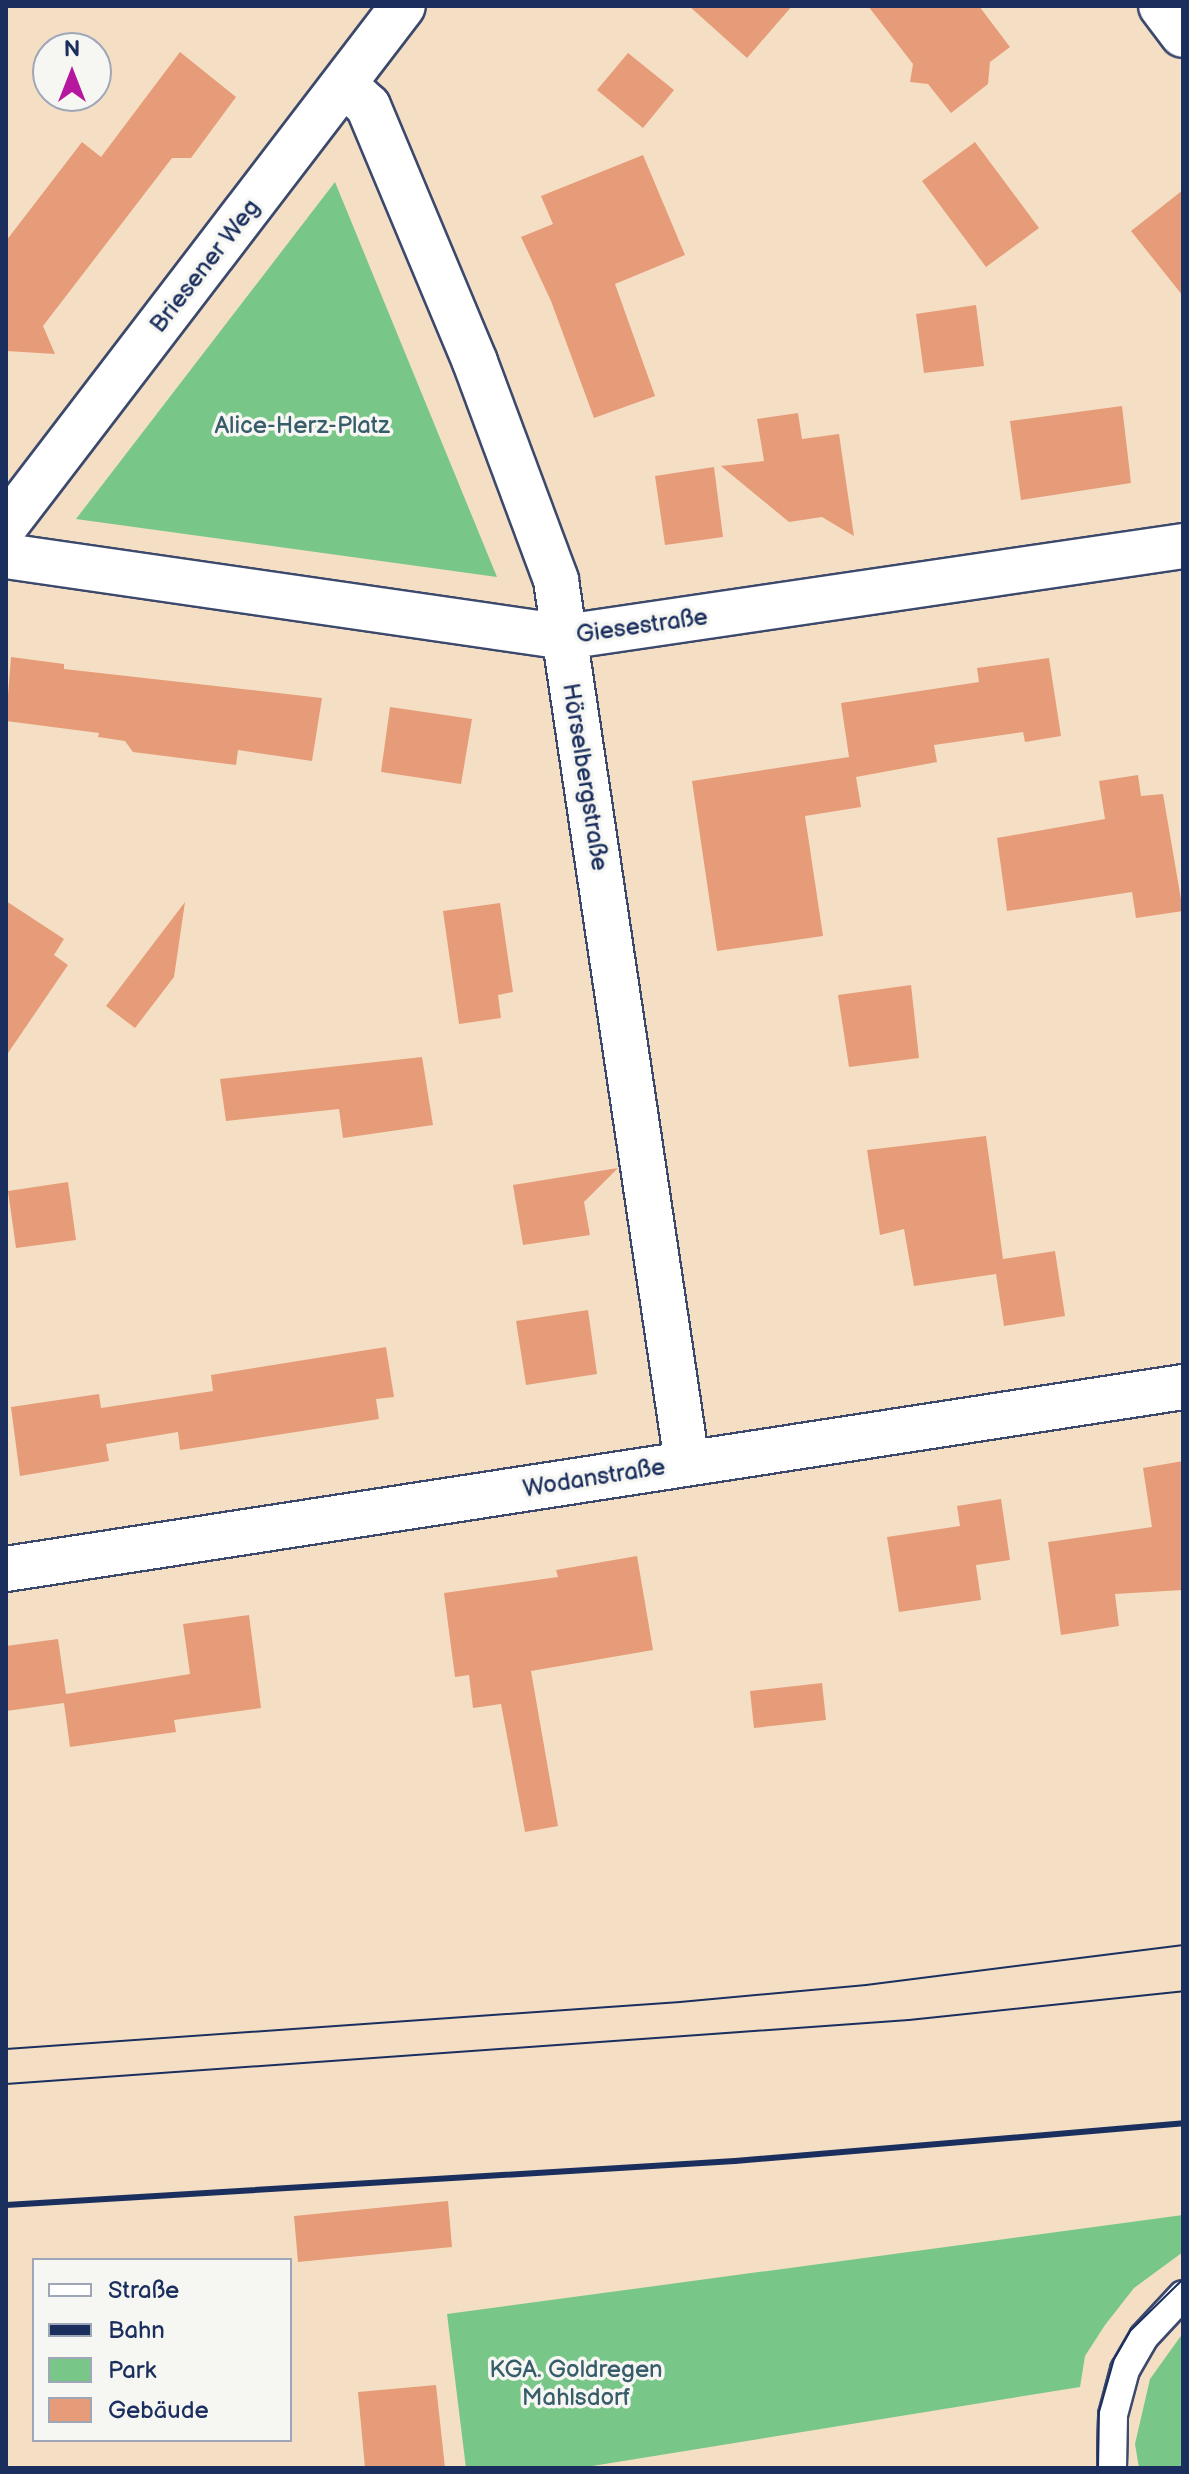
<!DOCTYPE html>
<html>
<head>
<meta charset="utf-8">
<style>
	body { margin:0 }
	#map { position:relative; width:1189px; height:2474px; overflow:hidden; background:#f4dfc5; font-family:"Balsamiq Sans",sans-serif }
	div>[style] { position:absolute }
	.green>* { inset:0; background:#78c788 }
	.building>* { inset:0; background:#e69c78 }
	.roads { filter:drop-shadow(2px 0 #3c496d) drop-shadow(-2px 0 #3c496d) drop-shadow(0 2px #3c496d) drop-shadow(0 -2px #3c496d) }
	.service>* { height:28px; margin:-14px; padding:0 14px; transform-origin:14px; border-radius:14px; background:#fff }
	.minor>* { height:44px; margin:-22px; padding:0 22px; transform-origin:22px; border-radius:22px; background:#fff }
	.tertiary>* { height:44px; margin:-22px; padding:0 22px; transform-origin:22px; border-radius:22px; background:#fff }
	.tram>* { height:2px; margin:-1px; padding:0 1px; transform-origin:1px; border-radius:1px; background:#1b2f5e }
	.rail>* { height:6px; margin:-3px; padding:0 3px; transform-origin:3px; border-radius:3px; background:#1b2f5e }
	span { translate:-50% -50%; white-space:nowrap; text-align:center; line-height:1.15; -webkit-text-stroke:7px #f6f6f2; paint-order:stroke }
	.street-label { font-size:24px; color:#1b2f5e }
	.park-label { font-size:24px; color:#375d6b }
	.frame { position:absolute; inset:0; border:8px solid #1b2f5e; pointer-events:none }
	.legend { position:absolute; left:32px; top:2258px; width:260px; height:184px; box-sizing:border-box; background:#f6f6f2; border:2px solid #9ea6b7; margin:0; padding:10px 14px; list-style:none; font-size:24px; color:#1b2f5e }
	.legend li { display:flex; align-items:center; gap:16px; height:40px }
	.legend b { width:40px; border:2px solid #9ea6b7 }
	.north { position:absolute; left:32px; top:32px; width:80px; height:80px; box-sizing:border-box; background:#f6f6f2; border:2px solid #9ea6b7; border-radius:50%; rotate:0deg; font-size:22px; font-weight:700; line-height:32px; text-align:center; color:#1b2f5e }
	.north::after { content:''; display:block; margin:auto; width:28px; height:36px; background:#b5179e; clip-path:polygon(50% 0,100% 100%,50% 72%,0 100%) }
</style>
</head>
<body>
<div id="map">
	<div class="green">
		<i style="clip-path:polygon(335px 182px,497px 577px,76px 519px)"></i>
		<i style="clip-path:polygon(1183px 2215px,1183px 2252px,1134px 2288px,1105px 2325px,1085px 2356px,1080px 2387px,580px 2468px,466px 2468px,447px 2314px)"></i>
		<i style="clip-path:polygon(1183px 2333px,1183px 2468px,1139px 2468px,1135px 2444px,1150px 2379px)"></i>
	</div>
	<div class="building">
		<i style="clip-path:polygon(689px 6px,792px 6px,747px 58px)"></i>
		<i style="clip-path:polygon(868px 6px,979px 6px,1010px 47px,990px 62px,988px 84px,951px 113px,928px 84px,910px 82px,913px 64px)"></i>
		<i style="clip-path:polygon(180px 52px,236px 97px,191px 158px,172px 158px,43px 326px,55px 354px,6px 351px,6px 241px,82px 142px,101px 157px)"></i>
		<i style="clip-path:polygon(628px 53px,674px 90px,643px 128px,597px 90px)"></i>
		<i style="clip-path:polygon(975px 142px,1039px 228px,986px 267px,922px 181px)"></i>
		<i style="clip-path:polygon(643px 155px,685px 255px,615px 284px,655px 396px,594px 418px,551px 301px,521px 237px,553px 224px,541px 196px)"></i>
		<i style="clip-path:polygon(1183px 190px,1183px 296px,1131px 231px)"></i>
		<i style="clip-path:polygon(976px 305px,984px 366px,924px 373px,916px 314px)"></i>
		<i style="clip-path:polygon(1122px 406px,1131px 483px,1021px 500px,1010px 421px)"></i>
		<i style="clip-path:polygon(798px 413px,802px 439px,839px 434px,854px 536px,822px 517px,789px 522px,721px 466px,764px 461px,757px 419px)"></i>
		<i style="clip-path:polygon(714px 467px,723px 537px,665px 545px,655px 476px)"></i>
		<i style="clip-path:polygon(11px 657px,64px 664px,64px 669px,322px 698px,312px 761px,238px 750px,236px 765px,133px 752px,125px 741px,98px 737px,99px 733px,6px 721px)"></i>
		<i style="clip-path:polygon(1049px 658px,1061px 736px,1025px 742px,1023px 732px,934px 745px,937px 762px,856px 777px,861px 807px,805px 816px,823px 936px,717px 951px,692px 781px,849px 757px,841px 703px,979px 682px,977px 668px)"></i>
		<i style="clip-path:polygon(390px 707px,472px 719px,461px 784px,381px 772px)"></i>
		<i style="clip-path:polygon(1138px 775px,1141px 796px,1163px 794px,1183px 911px,1136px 918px,1132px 892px,1007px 911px,997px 838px,1105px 819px,1099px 781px)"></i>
		<i style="clip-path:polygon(6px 901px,64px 939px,54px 955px,68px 965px,6px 1056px)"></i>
		<i style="clip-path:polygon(185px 902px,174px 977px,135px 1028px,106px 1006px)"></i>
		<i style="clip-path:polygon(500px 903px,513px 992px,498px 995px,501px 1018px,459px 1024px,443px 911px)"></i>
		<i style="clip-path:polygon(911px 985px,919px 1058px,849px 1067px,838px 995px)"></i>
		<i style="clip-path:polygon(422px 1057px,433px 1125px,343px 1138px,339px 1109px,226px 1121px,220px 1079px)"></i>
		<i style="clip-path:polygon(986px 1136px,1003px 1259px,1055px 1251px,1065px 1316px,1004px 1326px,996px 1274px,914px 1286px,904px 1229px,880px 1235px,867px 1150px)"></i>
		<i style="clip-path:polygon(618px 1168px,584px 1202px,590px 1235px,523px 1245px,513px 1185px)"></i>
		<i style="clip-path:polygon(68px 1182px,76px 1240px,16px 1248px,8px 1191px)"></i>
		<i style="clip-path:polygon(588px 1310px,597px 1374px,526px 1385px,516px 1321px)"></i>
		<i style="clip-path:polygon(386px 1347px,394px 1397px,376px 1399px,379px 1419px,180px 1450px,178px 1432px,106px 1444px,109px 1461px,20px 1476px,11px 1407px,99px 1394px,101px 1408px,213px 1391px,211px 1375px)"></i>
		<i style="clip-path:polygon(1183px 1461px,1183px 1590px,1115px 1594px,1119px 1626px,1061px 1635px,1048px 1542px,1152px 1527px,1143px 1468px)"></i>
		<i style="clip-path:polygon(1001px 1499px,1010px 1560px,976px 1565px,981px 1600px,899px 1612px,887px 1537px,960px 1526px,957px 1506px)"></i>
		<i style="clip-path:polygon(637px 1556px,653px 1650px,531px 1671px,558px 1826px,525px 1832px,501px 1704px,473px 1708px,469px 1675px,455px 1677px,444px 1593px,558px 1577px,556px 1570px)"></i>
		<i style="clip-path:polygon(249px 1615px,261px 1708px,174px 1720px,176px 1732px,70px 1747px,64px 1703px,6px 1711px,6px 1646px,58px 1639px,66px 1694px,190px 1674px,183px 1624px)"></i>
		<i style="clip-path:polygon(822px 1683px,826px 1720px,754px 1728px,750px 1691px)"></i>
		<i style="clip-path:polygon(448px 2201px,452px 2247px,298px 2262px,294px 2216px)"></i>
		<i style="clip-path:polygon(436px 2385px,445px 2468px,365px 2468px,358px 2392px)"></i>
	</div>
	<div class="roads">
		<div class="service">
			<i style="left:1112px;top:2468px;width:53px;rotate:-88.9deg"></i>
			<i style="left:1113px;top:2415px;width:47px;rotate:-75.1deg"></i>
			<i style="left:1125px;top:2370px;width:38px;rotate:-60deg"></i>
			<i style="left:1144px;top:2337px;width:57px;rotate:-47.1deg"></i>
		</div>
		<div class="minor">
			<i style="left:1161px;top:6px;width:36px;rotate:53deg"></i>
			<i style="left:344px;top:84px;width:33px;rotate:43deg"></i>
			<i style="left:368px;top:106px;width:277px;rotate:67.3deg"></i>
			<i style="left:475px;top:362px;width:233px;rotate:69.6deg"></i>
			<i style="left:556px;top:580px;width:893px;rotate:81.56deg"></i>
			<i style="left:6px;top:525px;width:653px;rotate:-52.59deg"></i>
		</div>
		<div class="tertiary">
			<i style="left:6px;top:556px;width:565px;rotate:8.24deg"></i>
			<i style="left:565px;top:637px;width:625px;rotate:-8.38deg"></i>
			<i style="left:6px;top:1569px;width:1191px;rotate:-8.79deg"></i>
		</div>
	</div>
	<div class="tram">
		<i style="left:6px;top:2049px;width:676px;rotate:-3.99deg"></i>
		<i style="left:680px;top:2002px;width:187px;rotate:-5.2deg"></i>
		<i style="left:866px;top:1985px;width:320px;rotate:-7.2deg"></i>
		<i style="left:6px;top:2084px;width:905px;rotate:-4.05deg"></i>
		<i style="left:909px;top:2020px;width:276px;rotate:-6deg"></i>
		<i style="left:1098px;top:2468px;width:56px;rotate:-89deg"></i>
		<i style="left:1099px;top:2412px;width:55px;rotate:-74.2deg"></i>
		<i style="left:1114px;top:2359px;width:34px;rotate:-60deg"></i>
		<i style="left:1131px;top:2330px;width:73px;rotate:-44.4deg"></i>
	</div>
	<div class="rail">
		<i style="left:6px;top:2205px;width:730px;rotate:-3.45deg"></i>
		<i style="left:735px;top:2161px;width:450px;rotate:-4.8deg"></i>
	</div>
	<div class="street-label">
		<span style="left:205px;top:266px;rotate:-52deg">Briesener Weg</span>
		<span style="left:642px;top:626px;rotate:-8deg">Giesestraße</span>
		<span style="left:585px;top:777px;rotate:81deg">Hörselbergstraße</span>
		<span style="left:594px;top:1478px;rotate:-9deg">Wodanstraße</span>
	</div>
	<div class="park-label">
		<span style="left:302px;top:426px">Alice-Herz-Platz</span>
		<span style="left:576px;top:2384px">KGA. Goldregen<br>Mahlsdorf</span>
	</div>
	<div class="frame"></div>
	<ul class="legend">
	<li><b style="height:10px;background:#fff"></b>Straße</li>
	<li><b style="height:10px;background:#1b2f5e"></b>Bahn</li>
	<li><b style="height:22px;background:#78c788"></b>Park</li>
	<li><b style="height:22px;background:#e69c78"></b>Gebäude</li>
	</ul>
	<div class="north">N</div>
</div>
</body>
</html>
